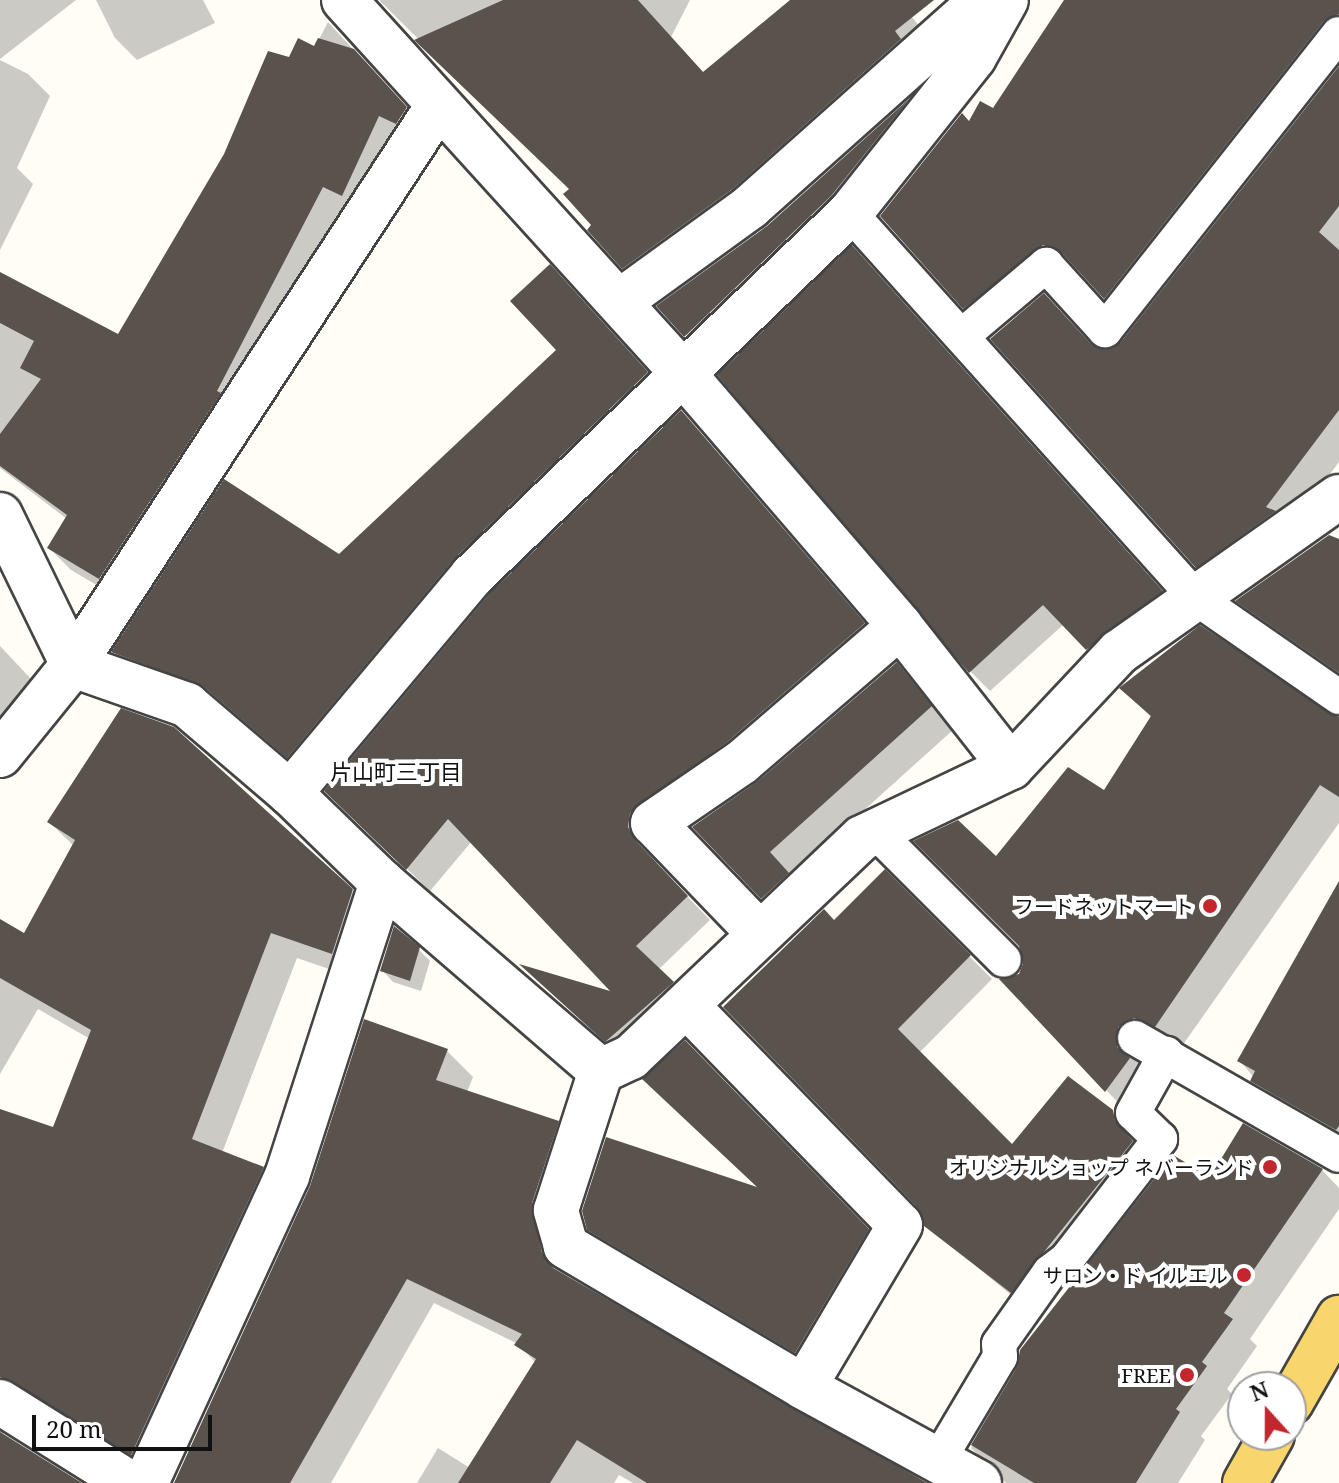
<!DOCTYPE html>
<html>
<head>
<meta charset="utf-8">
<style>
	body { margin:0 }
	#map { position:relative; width:1339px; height:1483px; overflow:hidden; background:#fffdf5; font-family:"Noto Serif","Noto Sans JP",serif }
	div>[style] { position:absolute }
	.shadow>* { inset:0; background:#0003 }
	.building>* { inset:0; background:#5a524d }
	.roads { filter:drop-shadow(2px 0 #444) drop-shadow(-2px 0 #444) drop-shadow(0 2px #444) drop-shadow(0 -2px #444) }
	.service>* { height:34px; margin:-17px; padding:0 17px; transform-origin:17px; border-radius:17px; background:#fff }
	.minor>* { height:44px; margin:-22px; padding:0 22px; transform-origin:22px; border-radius:22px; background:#fff }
	.primary>* { height:44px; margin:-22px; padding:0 22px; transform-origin:22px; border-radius:22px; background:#f9d66b }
	.dots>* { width:22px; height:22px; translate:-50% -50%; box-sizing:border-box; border:4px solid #fff; border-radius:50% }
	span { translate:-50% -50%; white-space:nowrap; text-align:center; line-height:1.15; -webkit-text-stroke:8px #fff; paint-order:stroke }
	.poi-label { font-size:20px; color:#111 }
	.right { translate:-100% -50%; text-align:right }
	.neighbourhood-label { font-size:22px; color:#111 }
	.north { position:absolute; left:1227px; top:1371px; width:80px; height:80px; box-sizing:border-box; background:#fff; border:2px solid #a0a0a0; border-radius:50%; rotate:339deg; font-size:22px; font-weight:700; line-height:32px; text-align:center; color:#111 }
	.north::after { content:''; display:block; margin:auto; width:28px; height:36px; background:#c4262e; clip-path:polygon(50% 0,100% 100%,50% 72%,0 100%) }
	.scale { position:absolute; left:32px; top:1415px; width:180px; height:36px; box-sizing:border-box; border:4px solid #111; border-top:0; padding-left:10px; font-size:24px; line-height:28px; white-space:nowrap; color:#111; -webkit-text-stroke:6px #fff; paint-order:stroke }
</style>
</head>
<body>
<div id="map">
	<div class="shadow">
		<i style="clip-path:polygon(0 0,76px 0,0 59px)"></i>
		<i style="clip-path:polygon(96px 0,203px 0,215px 23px,137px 60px,115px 38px)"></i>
		<i style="clip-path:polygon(379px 0,690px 0,671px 37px,704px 73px,794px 0,915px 0,908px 12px,931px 41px,646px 290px,623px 268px,571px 190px)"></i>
		<i style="clip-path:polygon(1066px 0,1339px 0,1339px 52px,1127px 320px,1082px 272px,1066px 267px,987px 330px,964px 307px,970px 123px,993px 110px)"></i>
		<i style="clip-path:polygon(328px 22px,428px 131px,122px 600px,71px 570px,49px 548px,67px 519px,0 468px,0 274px,119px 336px,290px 59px,314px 49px)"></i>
		<i style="clip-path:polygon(0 60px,28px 74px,50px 96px,17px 168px,33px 184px,0 250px)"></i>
		<i style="clip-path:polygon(1339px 69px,1339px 462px,1290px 528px,1219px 588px,1197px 566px,1093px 346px,1111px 351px,1121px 344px)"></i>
		<i style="clip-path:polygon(908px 102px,928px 121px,706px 356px,659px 306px,766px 229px)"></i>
		<i style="clip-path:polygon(872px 268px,1181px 612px,1108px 669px,1064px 624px,990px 691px,970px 671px)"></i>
		<i style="clip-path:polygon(572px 289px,669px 395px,310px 778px,227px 707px,136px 674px,114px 652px,339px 557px,559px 350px)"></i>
		<i style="clip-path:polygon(681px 412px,886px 647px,651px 851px,658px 866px,710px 920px,658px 970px,695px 1006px,629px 1063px,544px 986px,617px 995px,472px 841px,430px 891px,350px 814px)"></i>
		<i style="clip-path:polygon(1339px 541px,1339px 679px,1264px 627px,1238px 601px)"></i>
		<i style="clip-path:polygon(0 646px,31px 679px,13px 719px,4px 714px,0 722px)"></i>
		<i style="clip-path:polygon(896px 665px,953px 730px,791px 876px,785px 920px,695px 827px,759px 783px)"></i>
		<i style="clip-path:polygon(1122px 689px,1339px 716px,1339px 823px,1132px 1117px,1106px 1090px,1020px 975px,1026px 955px,997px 859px,1104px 793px,1152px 718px)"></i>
		<i style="clip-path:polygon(49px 822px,352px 891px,379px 917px,358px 979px,297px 958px,222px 1153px,262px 1169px,289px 1195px,158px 1479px,4px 1416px,3px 1436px,78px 1483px,0 1483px,0 1287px,90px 1039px,38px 1009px,0 1074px,0 922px,24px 935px,74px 846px)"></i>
		<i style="clip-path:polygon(885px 872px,992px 979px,919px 1053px,1012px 1147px,1112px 1112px,1136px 1135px,1137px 1146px,1034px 1314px,926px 1225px,834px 923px)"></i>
		<i style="clip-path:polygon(1339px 885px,1339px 1142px,1279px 1107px,1240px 1061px)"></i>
		<i style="clip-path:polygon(418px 949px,430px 961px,421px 991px,393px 982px,382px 970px)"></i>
		<i style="clip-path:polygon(685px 1043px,886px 1249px,814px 1370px,609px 1248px,589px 1229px,763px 1191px)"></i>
		<i style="clip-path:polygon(447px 1051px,473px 1077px,467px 1092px,558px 1123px,584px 1149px,557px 1230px,567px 1278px,790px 1410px,928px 1483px,633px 1483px,619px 1475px,614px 1483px,417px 1483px,438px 1448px,470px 1468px,536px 1363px,518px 1344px,434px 1303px,331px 1483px,176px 1483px)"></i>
		<i style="clip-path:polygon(1322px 1170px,1339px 1188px,1339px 1209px,1250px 1339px,1257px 1346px,1227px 1389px,1232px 1394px,1201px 1436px,1205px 1440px,1178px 1483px,1006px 1483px,971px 1448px,1019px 1368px,1211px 1179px)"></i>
	</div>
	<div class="building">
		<i style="clip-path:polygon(503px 0,638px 0,703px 72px,790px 0,934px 0,895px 31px,901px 39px,734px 188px,622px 269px,587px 230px,591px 225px,563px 194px,569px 189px,414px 40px)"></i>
		<i style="clip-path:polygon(1064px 0,1339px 0,1339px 14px,1323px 22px,1104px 299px,1061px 252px,1043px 245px,963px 309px,880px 216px,962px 113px,969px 121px,980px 101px,993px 108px)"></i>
		<i style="clip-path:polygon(298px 38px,314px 46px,318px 38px,354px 49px,407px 107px,396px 124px,379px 116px,342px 196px,323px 187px,217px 391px,221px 393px,99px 579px,47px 548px,67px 515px,0 466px,0 434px,41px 379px,20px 368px,34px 341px,0 323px,0 272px,118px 334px,224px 154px,268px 51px,289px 57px)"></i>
		<i style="clip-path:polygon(1339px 66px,1339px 206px,1319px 232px,1339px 250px,1339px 410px,1266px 507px,1276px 511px,1196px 568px,990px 339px,1044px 293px,1091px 344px,1110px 349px,1120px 343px)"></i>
		<i style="clip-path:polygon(909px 99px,831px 196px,684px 337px,656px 306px,767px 226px)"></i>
		<i style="clip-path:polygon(852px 245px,1163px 591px,1086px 650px,1043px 605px,969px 673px,717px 375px)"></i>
		<i style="clip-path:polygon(550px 264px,648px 372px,455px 558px,287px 758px,203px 686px,111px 652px,224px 479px,339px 554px,556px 350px,510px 301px)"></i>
		<i style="clip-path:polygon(681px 410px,865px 623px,727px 742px,630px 813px,628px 827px,635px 840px,688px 896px,636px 946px,674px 982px,605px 1042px,519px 964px,610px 991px,448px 819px,406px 870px,324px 791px,490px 593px)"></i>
		<i style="clip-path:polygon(1329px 535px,1339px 539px,1339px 673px,1235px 601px)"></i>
		<i style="clip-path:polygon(1200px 625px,1339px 717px,1339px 797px,1320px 785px,1155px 1027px,1134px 1018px,1118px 1027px,1117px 1047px,1130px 1058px,1105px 1092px,999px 979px,1019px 974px,1023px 964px,1019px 946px,913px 841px,958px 820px,996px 856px,1068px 767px,1104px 790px,1151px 716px,1119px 688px)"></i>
		<i style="clip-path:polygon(897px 662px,932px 706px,770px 852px,789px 873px,761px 899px,692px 827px,758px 781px)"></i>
		<i style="clip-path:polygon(121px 708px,174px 727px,353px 889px,332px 954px,271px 933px,192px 1139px,264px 1167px,131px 1455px,0 1377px,0 1109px,53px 1127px,91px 1030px,0 978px,0 919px,24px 933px,75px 840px,47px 822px)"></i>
		<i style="clip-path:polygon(885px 869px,971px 955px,898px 1029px,1012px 1144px,1068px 1076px,1113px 1110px,1115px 1121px,1133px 1141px,1011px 1293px,924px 1226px,918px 1208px,723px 1007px,824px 909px,834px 920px)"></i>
		<i style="clip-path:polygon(1339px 881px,1339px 1126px,1336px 1130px,1250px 1081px,1255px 1071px,1237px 1061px)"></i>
		<i style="clip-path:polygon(394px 926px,420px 947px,410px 981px,380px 971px)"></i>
		<i style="clip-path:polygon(364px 1019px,448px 1049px,436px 1080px,559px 1121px,532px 1203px,542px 1253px,553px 1268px,927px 1483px,647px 1483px,577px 1440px,550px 1483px,458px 1483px,536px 1359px,514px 1345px,522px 1334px,407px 1279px,290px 1483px,174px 1483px,310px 1186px)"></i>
		<i style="clip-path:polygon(685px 1040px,869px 1229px,795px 1353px,587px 1230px,582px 1211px,606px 1137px,757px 1187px,642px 1079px)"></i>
		<i style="clip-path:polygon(1243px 1123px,1323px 1169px,1224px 1313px,1233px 1319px,1202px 1362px,1207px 1366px,1176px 1409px,1180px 1412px,1136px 1483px,1034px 1483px,971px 1445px,1017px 1367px,1020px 1350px,1173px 1155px,1210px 1177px)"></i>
		<i style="clip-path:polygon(0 1432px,82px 1483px,0 1483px)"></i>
	</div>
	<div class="roads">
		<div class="service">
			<i style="left:850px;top:213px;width:518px;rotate:48.05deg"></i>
			<i style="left:1196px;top:598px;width:174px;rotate:34.7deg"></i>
			<i style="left:963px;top:335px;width:109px;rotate:-40.1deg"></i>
			<i style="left:1046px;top:265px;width:88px;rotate:47.8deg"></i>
			<i style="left:1105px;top:330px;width:377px;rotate:-51.7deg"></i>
			<i style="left:875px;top:831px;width:182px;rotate:45deg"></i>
			<i style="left:1135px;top:1038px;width:235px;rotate:29.8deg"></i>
			<i style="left:938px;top:1461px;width:121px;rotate:-59.2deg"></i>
			<i style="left:1000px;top:1357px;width:13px;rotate:-94deg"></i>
			<i style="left:999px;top:1344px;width:88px;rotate:-54.7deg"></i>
			<i style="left:1050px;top:1272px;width:21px;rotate:-37deg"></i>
			<i style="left:1067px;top:1259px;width:152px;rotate:-52.2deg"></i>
			<i style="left:1160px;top:1139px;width:37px;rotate:-136deg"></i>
			<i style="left:1133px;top:1113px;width:68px;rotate:-60.8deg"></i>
		</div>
		<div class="minor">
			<i style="left:344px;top:0;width:501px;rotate:47.75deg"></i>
			<i style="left:681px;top:371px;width:336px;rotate:49.3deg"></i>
			<i style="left:900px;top:626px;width:179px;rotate:51.8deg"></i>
			<i style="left:619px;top:302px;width:162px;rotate:-35.9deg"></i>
			<i style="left:750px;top:207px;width:296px;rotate:-41.7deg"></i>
			<i style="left:971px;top:10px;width:21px;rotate:-28deg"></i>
			<i style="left:0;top:515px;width:167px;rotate:64deg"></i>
			<i style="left:73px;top:665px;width:121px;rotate:19.3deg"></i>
			<i style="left:187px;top:705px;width:135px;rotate:40.5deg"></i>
			<i style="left:290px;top:793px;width:128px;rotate:44.1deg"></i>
			<i style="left:382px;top:882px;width:309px;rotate:107.9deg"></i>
			<i style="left:287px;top:1176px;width:338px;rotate:114.7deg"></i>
			<i style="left:0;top:755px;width:116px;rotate:-51deg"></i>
			<i style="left:73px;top:665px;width:668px;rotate:-56.86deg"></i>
			<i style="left:290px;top:793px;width:283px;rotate:-50deg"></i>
			<i style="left:472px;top:576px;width:524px;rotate:-43.84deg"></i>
			<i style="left:850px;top:213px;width:199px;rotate:-51.5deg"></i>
			<i style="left:974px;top:57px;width:65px;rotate:-60.7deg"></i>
			<i style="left:382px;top:882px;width:289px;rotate:40.8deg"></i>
			<i style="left:760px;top:934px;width:154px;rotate:-133.9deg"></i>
			<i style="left:653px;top:823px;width:108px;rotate:-34.4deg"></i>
			<i style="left:742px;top:762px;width:208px;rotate:-40.7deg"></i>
			<i style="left:687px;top:1006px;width:305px;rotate:45.8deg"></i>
			<i style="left:900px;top:1225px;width:188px;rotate:120.7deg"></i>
			<i style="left:0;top:1402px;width:152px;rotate:32.1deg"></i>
			<i style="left:979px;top:1483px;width:200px;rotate:-151.3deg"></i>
			<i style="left:804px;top:1387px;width:277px;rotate:-149.4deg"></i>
			<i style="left:566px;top:1246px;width:37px;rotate:-106deg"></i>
			<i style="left:556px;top:1210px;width:146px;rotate:-72.1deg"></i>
			<i style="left:601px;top:1071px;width:33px;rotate:-25deg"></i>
			<i style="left:631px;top:1057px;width:318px;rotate:-43.5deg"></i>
			<i style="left:862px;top:838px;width:165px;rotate:-25.5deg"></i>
			<i style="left:1011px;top:767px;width:158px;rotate:-46.8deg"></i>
			<i style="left:1119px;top:652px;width:269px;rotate:-35.2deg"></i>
		</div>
		<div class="primary">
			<i style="left:1291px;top:1402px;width:97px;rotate:-60.3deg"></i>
			<i style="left:1245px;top:1483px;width:55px;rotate:-60.6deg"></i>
		</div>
	</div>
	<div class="dots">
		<i style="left:1210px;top:906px;background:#c4262e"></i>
		<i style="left:1270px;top:1167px;background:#c4262e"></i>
		<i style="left:1244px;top:1275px;background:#c4262e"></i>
		<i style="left:1187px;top:1375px;background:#c4262e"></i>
	</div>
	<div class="poi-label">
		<span class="right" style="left:1194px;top:906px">フードネットマート</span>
		<span class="right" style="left:1254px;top:1167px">オリジナルショップ ネバーランド</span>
		<span class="right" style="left:1228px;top:1275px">サロン・ド イルエル</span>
		<span class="right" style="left:1171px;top:1375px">FREE</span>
	</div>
	<div class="neighbourhood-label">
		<span style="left:396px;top:772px">片山町三丁目</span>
	</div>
	<div class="north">N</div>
	<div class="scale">20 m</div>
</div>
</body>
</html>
